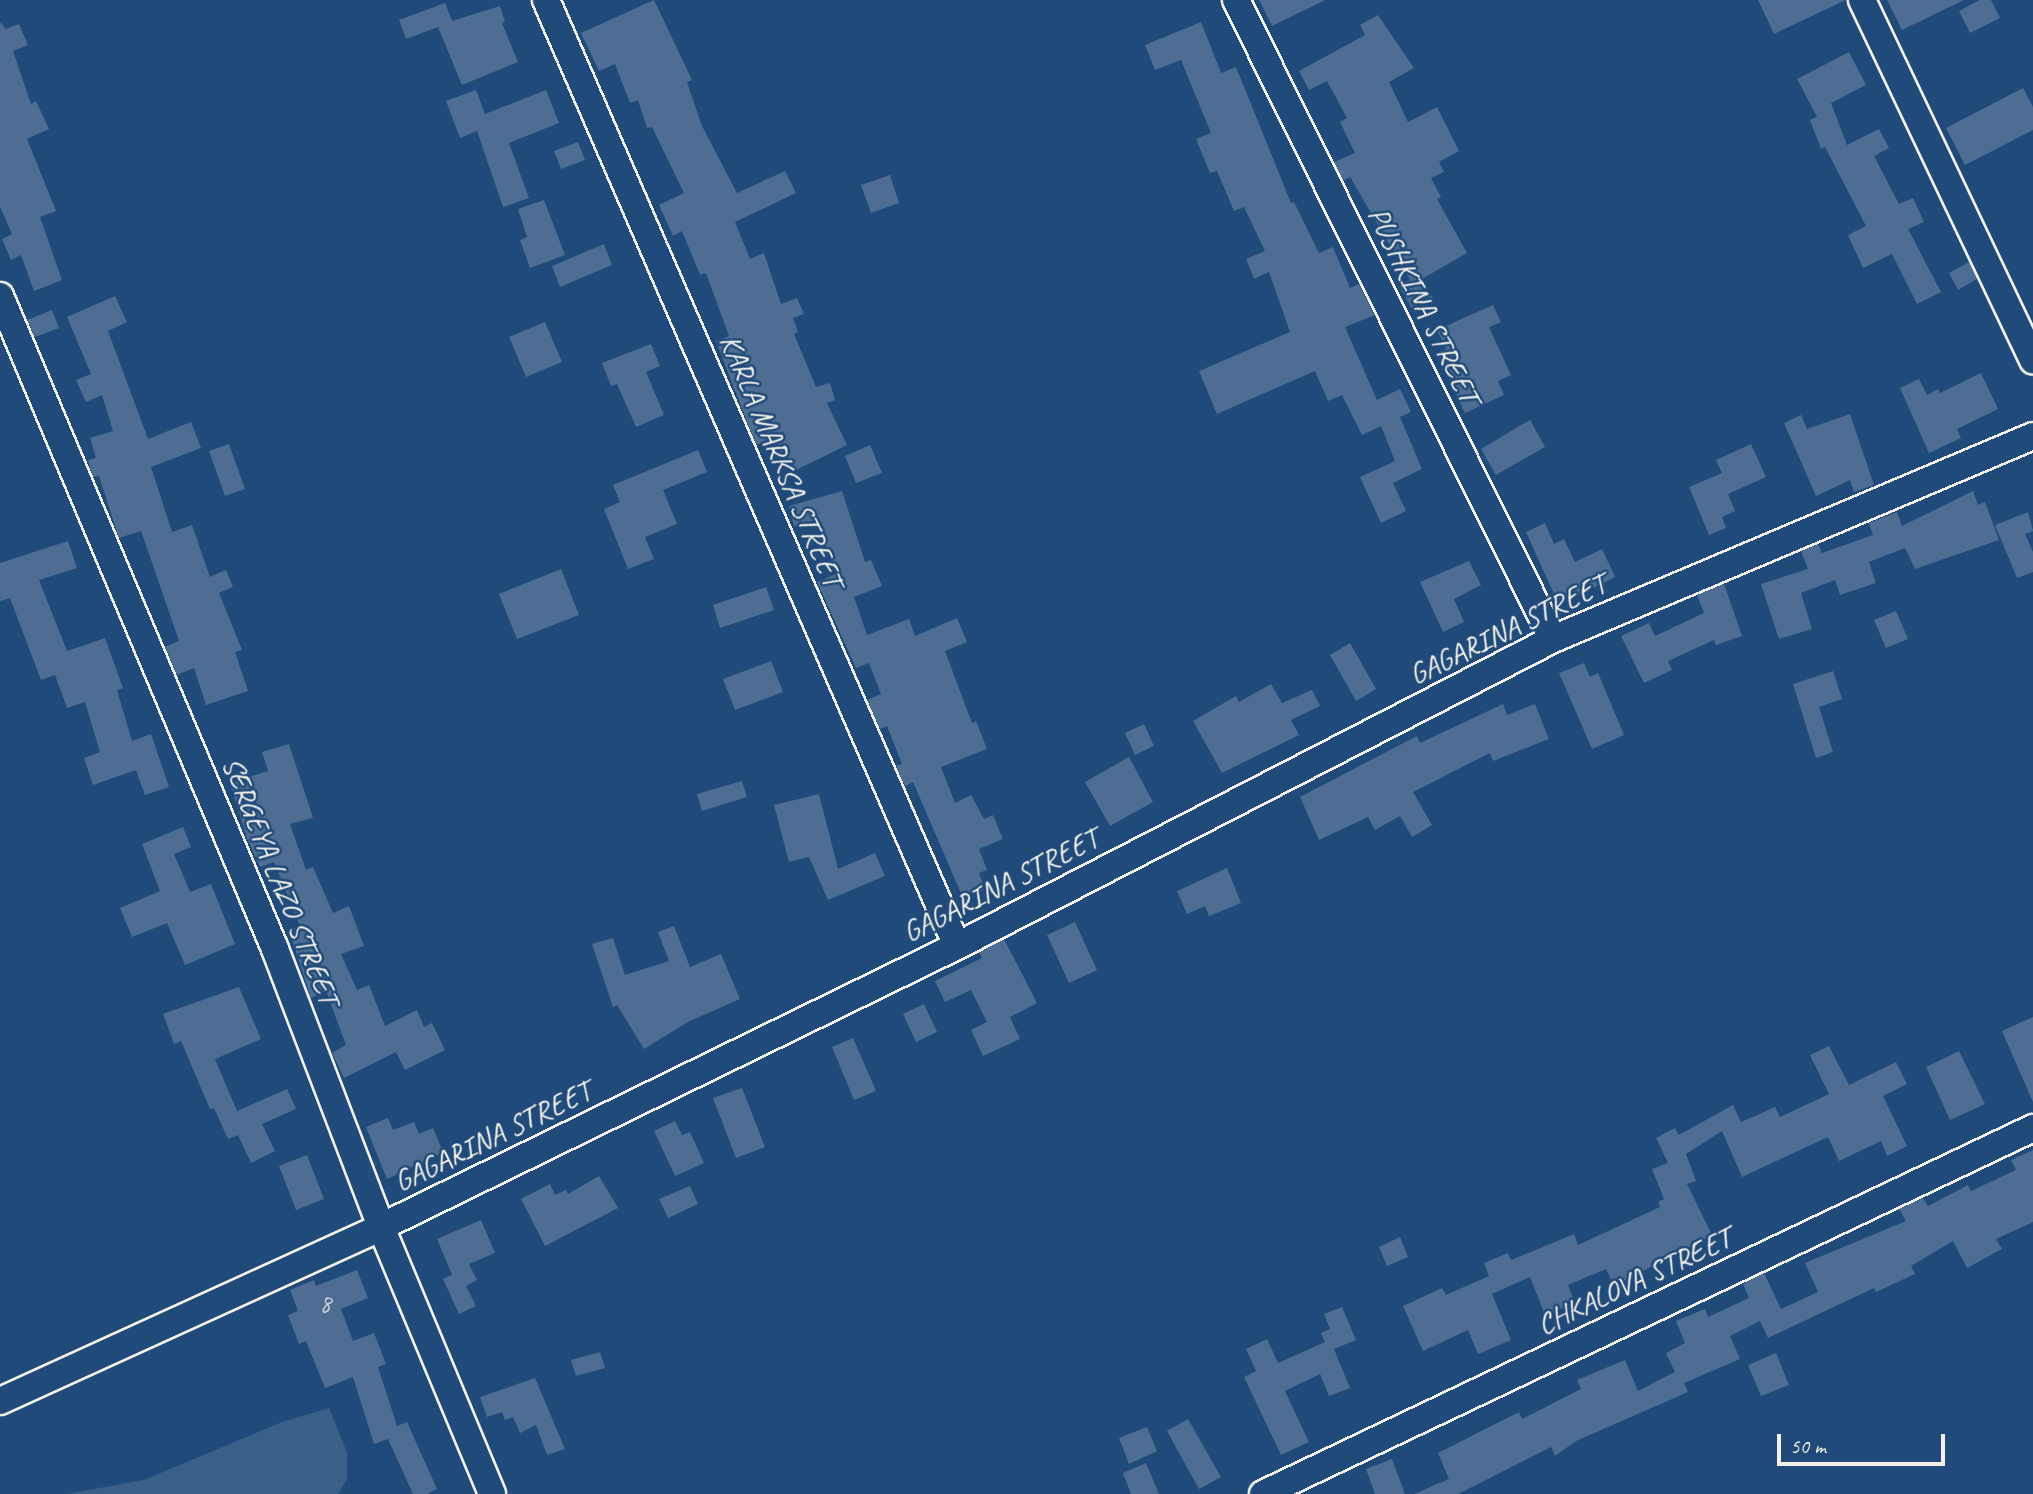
<!DOCTYPE html>
<html>
<head>
<meta charset="utf-8">
<style>
	body { margin:0 }
	#map { position:relative; width:2033px; height:1494px; overflow:hidden; background:#1f4a7a; font-family:Caveat,sans-serif }
	div>[style] { position:absolute }
	.green>* { inset:0; background:#3a5f88 }
	.building>* { inset:0; background:#4d6e92 }
	.roads { filter:drop-shadow(2px 0 #f4f1e8) drop-shadow(-2px 0 #f4f1e8) drop-shadow(0 2px #f4f1e8) drop-shadow(0 -2px #f4f1e8) }
	.minor>* { height:26px; margin:-13px; padding:0 13px; transform-origin:13px; border-radius:13px; background:#1f4a7a }
	span { translate:-50% -50%; white-space:nowrap; text-align:center; line-height:1.15; -webkit-text-stroke:5px #1f4a7a; paint-order:stroke }
	.number-label { font-size:26px; color:#cad0d2 }
	.number-label span { -webkit-text-stroke-width:0 }
	.street-label { font-size:30px; color:#f4f1e8 }
	.scale { position:absolute; left:1777px; top:1434px; width:168px; height:32px; box-sizing:border-box; border:4px solid #f4f1e8; border-top:0; padding-left:9px; font-size:21px; line-height:24px; white-space:nowrap; color:#f4f1e8; -webkit-text-stroke:5px #1f4a7a; paint-order:stroke }
</style>
</head>
<body>
<div id="map">
	<div class="green">
		<i style="clip-path:polygon(329px 1408px,347px 1452px,347px 1479px,338px 1494px,66px 1494px,144px 1480px,282px 1422px)"></i>
	</div>
	<div class="building">
		<i style="clip-path:polygon(654px 0,692px 80px,687px 82px,702px 126px,737px 193px,785px 171px,796px 193px,735px 222px,750px 259px,764px 253px,781px 304px,797px 298px,804px 314px,793px 318px,798px 332px,794px 334px,816px 387px,830px 383px,835px 400px,827px 403px,847px 445px,790px 473px,773px 438px,756px 445px,716px 341px,729px 336px,706px 273px,700px 275px,682px 231px,673px 236px,659px 205px,684px 193px,652px 127px,647px 128px,638px 100px,630px 103px,615px 64px,599px 71px,581px 33px)"></i>
		<i style="clip-path:polygon(1259px 0,1325px 0,1272px 26px)"></i>
		<i style="clip-path:polygon(1758px 0,1846px 0,1774px 34px)"></i>
		<i style="clip-path:polygon(1887px 0,1964px 0,1902px 30px)"></i>
		<i style="clip-path:polygon(1980px 0,1991px 0,2000px 18px,1970px 33px,1959px 11px)"></i>
		<i style="clip-path:polygon(445px 3px,452px 21px,500px 6px,505px 22px,502px 23px,518px 62px,462px 85px,438px 27px,406px 39px,399px 20px)"></i>
		<i style="clip-path:polygon(1378px 15px,1414px 68px,1389px 82px,1408px 122px,1437px 107px,1459px 151px,1439px 162px,1444px 172px,1431px 178px,1441px 197px,1437px 199px,1467px 253px,1422px 279px,1434px 301px,1414px 312px,1399px 286px,1410px 280px,1350px 177px,1343px 181px,1334px 162px,1355px 153px,1340px 122px,1347px 118px,1327px 81px,1309px 90px,1299px 71px,1365px 35px,1360px 25px)"></i>
		<i style="clip-path:polygon(0 22px,6px 29px,19px 24px,28px 45px,13px 51px,31px 104px,36px 101px,49px 129px,27px 139px,56px 211px,40px 217px,62px 280px,34px 291px,21px 255px,11px 260px,2px 239px,12px 234px,0 207px)"></i>
		<i style="clip-path:polygon(1201px 22px,1221px 73px,1236px 67px,1291px 203px,1294px 202px,1319px 253px,1333px 247px,1350px 288px,1359px 284px,1373px 312px,1375px 315px,1345px 327px,1377px 400px,1400px 389px,1411px 412px,1400px 417px,1422px 469px,1393px 483px,1406px 511px,1381px 523px,1360px 477px,1395px 461px,1381px 426px,1362px 435px,1342px 395px,1328px 401px,1315px 371px,1217px 414px,1199px 371px,1290px 332px,1269px 272px,1254px 279px,1246px 259px,1265px 251px,1244px 207px,1234px 211px,1217px 171px,1210px 173px,1196px 139px,1211px 133px,1181px 60px,1155px 70px,1145px 45px)"></i>
		<i style="clip-path:polygon(1849px 52px,1866px 85px,1831px 103px,1847px 145px,1879px 129px,1889px 148px,1874px 156px,1899px 204px,1913px 198px,1924px 222px,1908px 229px,1941px 292px,1917px 304px,1892px 254px,1863px 268px,1848px 235px,1866px 226px,1825px 147px,1821px 149px,1810px 120px,1817px 117px,1797px 79px)"></i>
		<i style="clip-path:polygon(2023px 88px,2033px 107px,2033px 130px,1965px 165px,1946px 128px)"></i>
		<i style="clip-path:polygon(476px 90px,485px 114px,546px 90px,559px 123px,509px 143px,529px 198px,503px 207px,477px 131px,460px 138px,446px 101px)"></i>
		<i style="clip-path:polygon(578px 142px,585px 160px,561px 169px,554px 151px)"></i>
		<i style="clip-path:polygon(890px 175px,899px 203px,871px 213px,861px 185px)"></i>
		<i style="clip-path:polygon(544px 200px,565px 255px,530px 268px,520px 240px,527px 237px,518px 209px)"></i>
		<i style="clip-path:polygon(604px 244px,612px 265px,560px 287px,552px 266px)"></i>
		<i style="clip-path:polygon(1969px 262px,1977px 279px,1958px 290px,1949px 273px)"></i>
		<i style="clip-path:polygon(115px 296px,127px 322px,108px 331px,148px 439px,191px 422px,201px 448px,151px 467px,172px 532px,192px 525px,210px 577px,226px 570px,233px 587px,219px 593px,242px 650px,235px 652px,248px 691px,206px 705px,194px 668px,177px 675px,165px 647px,179px 641px,141px 531px,119px 538px,99px 476px,93px 477px,88px 460px,96px 458px,90px 438px,113px 431px,102px 395px,86px 402px,76px 380px,91px 374px,67px 317px)"></i>
		<i style="clip-path:polygon(1493px 305px,1501px 322px,1489px 327px,1511px 375px,1498px 381px,1504px 395px,1465px 413px,1437px 353px,1446px 349px,1437px 330px)"></i>
		<i style="clip-path:polygon(52px 310px,59px 328px,35px 337px,27px 320px)"></i>
		<i style="clip-path:polygon(545px 322px,562px 362px,526px 377px,509px 337px)"></i>
		<i style="clip-path:polygon(651px 344px,660px 366px,646px 372px,664px 415px,636px 427px,617px 384px,611px 386px,602px 363px)"></i>
		<i style="clip-path:polygon(1981px 373px,1998px 409px,1957px 429px,1961px 438px,1929px 453px,1900px 388px,1919px 379px,1927px 395px,1938px 389px,1940px 393px)"></i>
		<i style="clip-path:polygon(1850px 414px,1874px 485px,1854px 492px,1850px 480px,1816px 496px,1784px 423px,1801px 415px,1807px 429px)"></i>
		<i style="clip-path:polygon(1530px 420px,1545px 447px,1496px 475px,1481px 449px)"></i>
		<i style="clip-path:polygon(229px 444px,245px 489px,225px 496px,209px 451px)"></i>
		<i style="clip-path:polygon(1751px 444px,1766px 477px,1728px 494px,1735px 511px,1722px 517px,1726px 528px,1709px 535px,1689px 487px,1722px 473px,1716px 460px)"></i>
		<i style="clip-path:polygon(870px 445px,882px 473px,856px 483px,845px 456px)"></i>
		<i style="clip-path:polygon(698px 450px,707px 472px,663px 490px,677px 524px,645px 537px,654px 559px,628px 569px,604px 509px,620px 502px,613px 485px)"></i>
		<i style="clip-path:polygon(842px 491px,865px 562px,871px 560px,882px 586px,854px 597px,867px 635px,909px 619px,915px 636px,957px 618px,967px 642px,945px 651px,972px 723px,976px 721px,987px 749px,941px 767px,955px 803px,971px 795px,984px 819px,993px 815px,1003px 839px,979px 849px,987px 870px,979px 873px,985px 889px,963px 898px,913px 782px,905px 786px,896px 766px,902px 764px,887px 726px,880px 729px,867px 700px,881px 694px,869px 663px,856px 668px,817px 582px,836px 574px,816px 520px,794px 526px,789px 506px)"></i>
		<i style="clip-path:polygon(1973px 491px,1978px 505px,1985px 502px,1999px 540px,1915px 569px,1905px 548px,1869px 562px,1876px 583px,1840px 595px,1835px 580px,1801px 593px,1812px 629px,1779px 639px,1761px 584px,1808px 569px,1801px 551px,1818px 544px,1822px 553px,1873px 535px,1869px 523px,1897px 512px,1902px 526px)"></i>
		<i style="clip-path:polygon(2028px 512px,2033px 531px,2025px 534px,2033px 552px,2033px 572px,2017px 578px,1995px 525px)"></i>
		<i style="clip-path:polygon(1545px 523px,1554px 544px,1564px 539px,1575px 562px,1602px 549px,1615px 577px,1559px 605px,1526px 532px)"></i>
		<i style="clip-path:polygon(68px 541px,77px 568px,39px 580px,67px 651px,105px 638px,123px 688px,117px 690px,132px 741px,151px 734px,169px 787px,145px 795px,136px 770px,93px 785px,84px 758px,100px 752px,85px 702px,67px 708px,55px 675px,41px 680px,10px 598px,0 601px,0 563px)"></i>
		<i style="clip-path:polygon(1469px 561px,1481px 585px,1454px 599px,1464px 622px,1443px 632px,1420px 582px)"></i>
		<i style="clip-path:polygon(561px 569px,579px 615px,517px 639px,499px 594px)"></i>
		<i style="clip-path:polygon(1724px 584px,1742px 636px,1716px 645px,1714px 640px,1668px 661px,1672px 670px,1644px 683px,1621px 636px,1649px 623px,1655px 636px,1704px 613px,1697px 595px)"></i>
		<i style="clip-path:polygon(766px 587px,774px 610px,720px 628px,713px 605px)"></i>
		<i style="clip-path:polygon(1896px 611px,1908px 639px,1886px 648px,1874px 620px)"></i>
		<i style="clip-path:polygon(1350px 643px,1376px 689px,1356px 701px,1330px 655px)"></i>
		<i style="clip-path:polygon(771px 661px,783px 692px,735px 710px,723px 679px)"></i>
		<i style="clip-path:polygon(1584px 663px,1590px 677px,1598px 673px,1624px 735px,1592px 749px,1559px 673px)"></i>
		<i style="clip-path:polygon(1833px 671px,1842px 699px,1819px 707px,1833px 752px,1816px 758px,1793px 684px)"></i>
		<i style="clip-path:polygon(1271px 684px,1282px 703px,1312px 690px,1320px 706px,1291px 720px,1299px 735px,1222px 773px,1193px 721px,1236px 696px,1239px 702px)"></i>
		<i style="clip-path:polygon(1503px 704px,1507px 715px,1535px 704px,1549px 739px,1493px 761px,1490px 753px,1413px 792px,1432px 825px,1412px 837px,1400px 816px,1375px 830px,1368px 817px,1319px 840px,1300px 797px,1417px 736px,1420px 743px)"></i>
		<i style="clip-path:polygon(1144px 724px,1154px 746px,1135px 755px,1125px 733px)"></i>
		<i style="clip-path:polygon(289px 744px,313px 818px,290px 824px,306px 870px,313px 867px,333px 913px,349px 906px,364px 946px,341px 954px,357px 990px,369px 985px,385px 1026px,417px 1010px,424px 1027px,432px 1023px,445px 1050px,405px 1070px,396px 1052px,344px 1078px,332px 1053px,346px 1045px,326px 991px,311px 998px,289px 930px,300px 926px,274px 862px,260px 867px,247px 838px,230px 783px,268px 771px,262px 752px)"></i>
		<i style="clip-path:polygon(1129px 757px,1153px 802px,1110px 826px,1085px 782px)"></i>
		<i style="clip-path:polygon(742px 781px,747px 797px,702px 811px,697px 794px)"></i>
		<i style="clip-path:polygon(819px 794px,838px 869px,875px 853px,885px 876px,828px 900px,809px 857px,789px 862px,774px 805px)"></i>
		<i style="clip-path:polygon(183px 827px,191px 847px,174px 854px,190px 892px,211px 884px,235px 944px,185px 965px,167px 923px,132px 937px,120px 908px,160px 891px,142px 844px)"></i>
		<i style="clip-path:polygon(1227px 868px,1241px 903px,1209px 916px,1205px 906px,1187px 914px,1177px 891px)"></i>
		<i style="clip-path:polygon(1075px 922px,1097px 970px,1069px 983px,1047px 935px)"></i>
		<i style="clip-path:polygon(674px 926px,690px 967px,721px 954px,740px 999px,688px 1022px,644px 1049px,617px 1005px,613px 1007px,592px 944px,613px 938px,625px 975px,669px 961px,658px 932px)"></i>
		<i style="clip-path:polygon(1004px 939px,1037px 1003px,1010px 1017px,1020px 1039px,983px 1056px,971px 1030px,987px 1022px,971px 990px,945px 1002px,935px 981px,982px 958px,979px 952px)"></i>
		<i style="clip-path:polygon(239px 987px,261px 1039px,215px 1059px,237px 1111px,287px 1089px,296px 1109px,262px 1124px,275px 1151px,251px 1163px,238px 1135px,228px 1139px,214px 1108px,210px 1109px,181px 1041px,174px 1044px,163px 1014px)"></i>
		<i style="clip-path:polygon(924px 1004px,937px 1032px,916px 1042px,903px 1014px)"></i>
		<i style="clip-path:polygon(2033px 1017px,2033px 1102px,2002px 1031px)"></i>
		<i style="clip-path:polygon(853px 1038px,876px 1091px,854px 1100px,832px 1047px)"></i>
		<i style="clip-path:polygon(1829px 1046px,1849px 1085px,1896px 1062px,1907px 1084px,1883px 1096px,1907px 1146px,1887px 1156px,1881px 1141px,1839px 1161px,1828px 1137px,1742px 1177px,1722px 1131px,1686px 1154px,1696px 1181px,1687px 1184px,1712px 1235px,1614px 1286px,1606px 1269px,1568px 1285px,1575px 1303px,1545px 1315px,1530px 1277px,1492px 1294px,1511px 1340px,1478px 1354px,1468px 1330px,1423px 1351px,1403px 1306px,1442px 1288px,1446px 1295px,1489px 1276px,1484px 1263px,1508px 1253px,1511px 1260px,1574px 1234px,1578px 1245px,1660px 1207px,1658px 1202px,1664px 1199px,1652px 1169px,1668px 1163px,1656px 1138px,1675px 1128px,1679px 1135px,1733px 1105px,1741px 1122px,1775px 1107px,1780px 1117px,1829px 1094px,1810px 1055px)"></i>
		<i style="clip-path:polygon(1959px 1051px,1985px 1104px,1950px 1120px,1926px 1067px)"></i>
		<i style="clip-path:polygon(742px 1088px,765px 1147px,736px 1158px,713px 1098px)"></i>
		<i style="clip-path:polygon(388px 1118px,393px 1130px,414px 1122px,419px 1134px,433px 1128px,443px 1152px,387px 1179px,366px 1127px)"></i>
		<i style="clip-path:polygon(675px 1121px,682px 1135px,690px 1132px,704px 1163px,675px 1176px,654px 1131px)"></i>
		<i style="clip-path:polygon(2033px 1150px,2033px 1222px,1996px 1239px,2002px 1249px,1967px 1268px,1953px 1241px,1911px 1266px,1915px 1274px,1876px 1292px,1874px 1288px,1768px 1338px,1760px 1321px,1730px 1336px,1740px 1359px,1684px 1383px,1688px 1392px,1576px 1441px,1555px 1456px,1551px 1447px,1458px 1494px,1414px 1494px,1449px 1479px,1438px 1453px,1519px 1412px,1522px 1419px,1581px 1389px,1577px 1380px,1625px 1360px,1638px 1391px,1675px 1372px,1666px 1353px,1685px 1343px,1676px 1321px,1705px 1309px,1708px 1317px,1749px 1298px,1743px 1284px,1764px 1273px,1781px 1309px,1818px 1292px,1805px 1263px,1906px 1221px,1899px 1209px,1923px 1198px,1928px 1206px,1968px 1185px,1971px 1191px,2016px 1170px,2011px 1160px)"></i>
		<i style="clip-path:polygon(307px 1155px,324px 1199px,296px 1210px,279px 1166px)"></i>
		<i style="clip-path:polygon(599px 1176px,618px 1208px,545px 1246px,521px 1199px,550px 1184px,555px 1195px,566px 1190px,568px 1194px)"></i>
		<i style="clip-path:polygon(690px 1186px,698px 1204px,668px 1218px,659px 1199px)"></i>
		<i style="clip-path:polygon(481px 1220px,495px 1253px,469px 1264px,477px 1280px,466px 1286px,476px 1306px,459px 1314px,443px 1279px,452px 1275px,437px 1239px)"></i>
		<i style="clip-path:polygon(1400px 1237px,1408px 1257px,1387px 1266px,1379px 1247px)"></i>
		<i style="clip-path:polygon(357px 1270px,368px 1298px,341px 1309px,353px 1341px,374px 1333px,386px 1364px,378px 1367px,397px 1426px,407px 1422px,437px 1489px,427px 1494px,413px 1494px,388px 1439px,374px 1444px,353px 1377px,325px 1388px,306px 1341px,299px 1344px,288px 1315px,298px 1311px,290px 1290px,314px 1280px,316px 1286px)"></i>
		<i style="clip-path:polygon(1342px 1307px,1356px 1340px,1334px 1349px,1350px 1388px,1329px 1396px,1320px 1374px,1285px 1391px,1309px 1442px,1281px 1455px,1244px 1377px,1256px 1371px,1246px 1349px,1267px 1339px,1278px 1363px,1325px 1342px,1321px 1333px,1330px 1329px,1324px 1314px)"></i>
		<i style="clip-path:polygon(600px 1352px,605px 1368px,576px 1376px,571px 1360px)"></i>
		<i style="clip-path:polygon(1776px 1353px,1789px 1385px,1761px 1396px,1748px 1365px)"></i>
		<i style="clip-path:polygon(535px 1378px,565px 1449px,547px 1455px,536px 1425px,520px 1433px,513px 1417px,505px 1420px,502px 1412px,487px 1417px,480px 1397px)"></i>
		<i style="clip-path:polygon(1188px 1419px,1221px 1477px,1199px 1489px,1167px 1431px)"></i>
		<i style="clip-path:polygon(1147px 1427px,1157px 1451px,1129px 1464px,1119px 1438px)"></i>
		<i style="clip-path:polygon(1392px 1459px,1405px 1494px,1375px 1494px,1366px 1469px)"></i>
		<i style="clip-path:polygon(1146px 1463px,1159px 1494px,1131px 1494px,1123px 1473px)"></i>
	</div>
	<div class="roads">
		<div class="minor">
			<i style="left:546px;top:0;width:1031px;rotate:66.52deg"></i>
			<i style="left:1236px;top:0;width:713px;rotate:63.61deg"></i>
			<i style="left:1862px;top:0;width:399px;rotate:64.6deg"></i>
			<i style="left:0;top:296px;width:709px;rotate:67.16deg"></i>
			<i style="left:275px;top:949px;width:298px;rotate:69.1deg"></i>
			<i style="left:381px;top:1227px;width:289px;rotate:67.4deg"></i>
			<i style="left:0;top:1401px;width:419px;rotate:-24.5deg"></i>
			<i style="left:381px;top:1227px;width:641px;rotate:-26.01deg"></i>
			<i style="left:957px;top:946px;width:670px;rotate:-27.25deg"></i>
			<i style="left:1553px;top:639px;width:521px;rotate:-22.92deg"></i>
			<i style="left:1263px;top:1494px;width:853px;rotate:-25.42deg"></i>
		</div>
	</div>
	<div class="number-label">
		<span style="left:325px;top:1304px">8</span>
	</div>
	<div class="street-label">
		<span style="left:1424px;top:305px;rotate:64deg">PUSHKINA STREET</span>
		<span style="left:782px;top:460px;rotate:67deg">KARLA MARKSA STREET</span>
		<span style="left:1507px;top:629px;rotate:-26deg">GAGARINA STREET</span>
		<span style="left:281px;top:881px;rotate:68deg">SERGEYA LAZO STREET</span>
		<span style="left:1000px;top:885px;rotate:-27deg">GAGARINA STREET</span>
		<span style="left:492px;top:1136px;rotate:-26deg">GAGARINA STREET</span>
		<span style="left:1634px;top:1281px;rotate:-25deg">CHKALOVA STREET</span>
	</div>
	<div class="scale">50 m</div>
</div>
</body>
</html>
